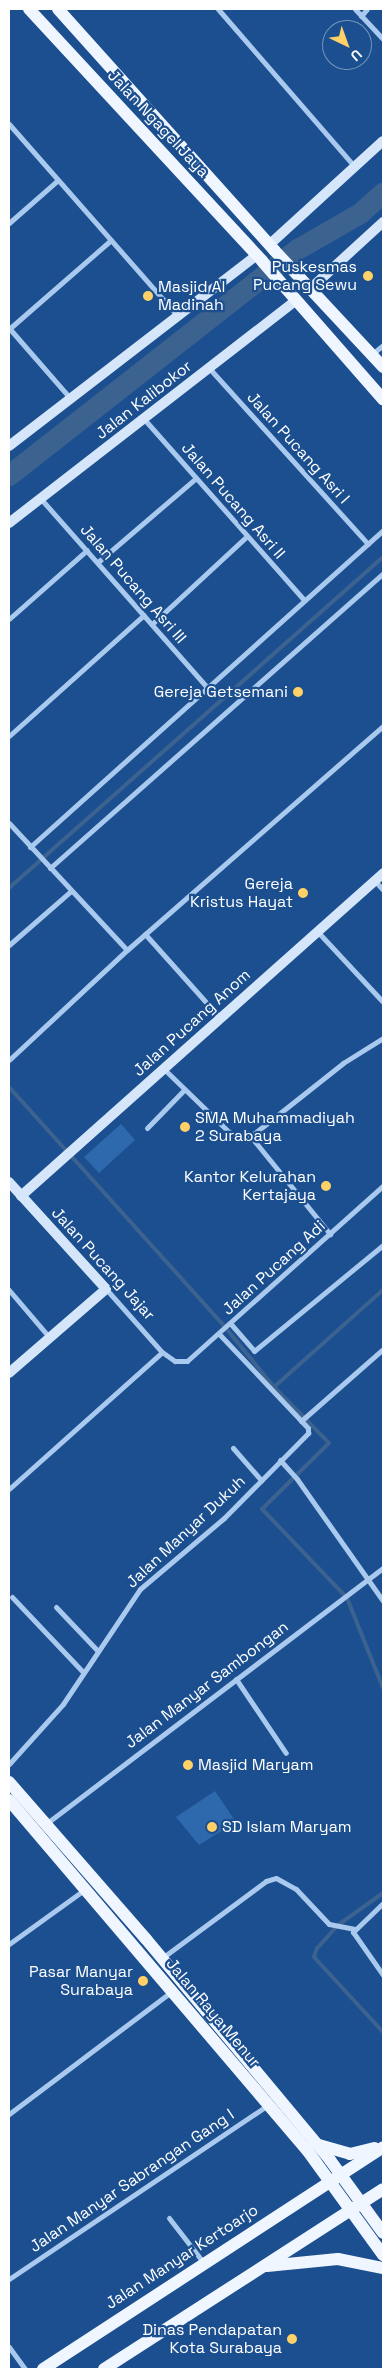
<!DOCTYPE html>
<html>
<head>
<meta charset="utf-8">
<style>
	body { margin:0 }
	#map { position:relative; width:392px; height:2378px; overflow:hidden; background:#1b4f8f; font-family:"Space Grotesk",sans-serif }
	div>[style] { position:absolute }
	.green>* { inset:0; background:#2e69ad }
	.stream>* { height:4px; margin:-2px; padding:0 2px; transform-origin:2px; border-radius:2px; background:#3c6290 }
	.river>* { height:21px; margin:-10.5px; padding:0 10.5px; transform-origin:10.5px; border-radius:10.5px; background:#3c6290 }
	.street>* { height:5px; margin:-2.5px; padding:0 2.5px; transform-origin:2.5px; border-radius:2.5px; background:#a9c9ee }
	.secondary>* { height:10px; margin:-5px; padding:0 5px; transform-origin:5px; border-radius:5px; background:#d6e6fa }
	.primary>* { height:12px; margin:-6px; padding:0 6px; transform-origin:6px; border-radius:6px; background:#f0f6ff }
	.dots>* { width:14px; height:14px; translate:-50% -50%; box-sizing:border-box; border:2px solid #1b4f8f; border-radius:50% }
	span { translate:-50% -50%; white-space:nowrap; text-align:center; line-height:1.15; -webkit-text-stroke:4.5px #1b4f8f; paint-order:stroke }
	.street-label { font-size:16px; color:#fff }
	.poi-label { font-size:16px; color:#fff }
	.right { translate:-100% -50%; text-align:right }
	.left { translate:0 -50%; text-align:left }
	.frame { position:absolute; inset:0; border:10px solid #fff; pointer-events:none }
	.north { position:absolute; left:322px; top:20px; width:50px; height:50px; box-sizing:border-box; background:#1b4f8f; border:1px solid #7695bc; border-radius:50%; rotate:138deg; font-size:14px; font-weight:700; line-height:20px; text-align:center; color:#fff }
	.north::after { content:''; display:block; margin:auto; width:18px; height:22px; background:#ffd166; clip-path:polygon(50% 0,100% 100%,50% 72%,0 100%) }
</style>
</head>
<body>
<div id="map">
	<div class="green">
		<i style="clip-path:polygon(121px 1124px,135px 1140px,99px 1173px,84px 1157px)"></i>
		<i style="clip-path:polygon(215px 1791px,236px 1822px,199px 1845px,176px 1817px)"></i>
	</div>
	<div class="stream">
		<i style="left:9px;top:888px;width:499px;rotate:-41.5deg"></i>
		<i style="left:9px;top:1087px;width:315px;rotate:48deg"></i>
		<i style="left:220px;top:1321px;width:85px;rotate:50.7deg"></i>
		<i style="left:274px;top:1387px;width:78px;rotate:45.5deg"></i>
		<i style="left:329px;top:1443px;width:94px;rotate:135.4deg"></i>
		<i style="left:262px;top:1509px;width:123px;rotate:46.3deg"></i>
		<i style="left:347px;top:1598px;width:97px;rotate:68.2deg"></i>
		<i style="left:274px;top:1387px;width:146px;rotate:-41.7deg"></i>
		<i style="left:383px;top:1893px;width:55px;rotate:144.6deg"></i>
		<i style="left:338px;top:1925px;width:31px;rotate:132deg"></i>
		<i style="left:317px;top:1948px;width:9px;rotate:108deg"></i>
		<i style="left:314px;top:1957px;width:102px;rotate:47.4deg"></i>
	</div>
	<div class="river">
		<i style="left:9px;top:475px;width:368px;rotate:-38.1deg"></i>
		<i style="left:299px;top:248px;width:70px;rotate:-29.8deg"></i>
		<i style="left:360px;top:213px;width:31px;rotate:-42deg"></i>
	</div>
	<div class="street">
		<i style="left:218px;top:9px;width:209px;rotate:49.1deg"></i>
		<i style="left:355px;top:9px;width:41px;rotate:47deg"></i>
		<i style="left:361px;top:16px;width:9px;rotate:-49deg"></i>
		<i style="left:9px;top:124px;width:254px;rotate:48.7deg"></i>
		<i style="left:9px;top:223px;width:65px;rotate:-41.3deg"></i>
		<i style="left:9px;top:328px;width:93px;rotate:48.9deg"></i>
		<i style="left:9px;top:329px;width:135px;rotate:-41.1deg"></i>
		<i style="left:372px;top:354px;width:14px;rotate:-39deg"></i>
		<i style="left:209px;top:368px;width:237px;rotate:47.9deg"></i>
		<i style="left:144px;top:419px;width:242px;rotate:48.5deg"></i>
		<i style="left:41px;top:499px;width:251px;rotate:48.6deg"></i>
		<i style="left:98px;top:562px;width:129px;rotate:-40.6deg"></i>
		<i style="left:9px;top:619px;width:104px;rotate:-41.5deg"></i>
		<i style="left:152px;top:624px;width:129px;rotate:-42.8deg"></i>
		<i style="left:9px;top:736px;width:181px;rotate:-41.9deg"></i>
		<i style="left:9px;top:823px;width:173px;rotate:47.1deg"></i>
		<i style="left:30px;top:847px;width:474px;rotate:-41.9deg"></i>
		<i style="left:50px;top:868px;width:445px;rotate:-41.5deg"></i>
		<i style="left:375px;top:881px;width:12px;rotate:48deg"></i>
		<i style="left:317px;top:931px;width:97px;rotate:47.1deg"></i>
		<i style="left:145px;top:934px;width:113px;rotate:48.2deg"></i>
		<i style="left:9px;top:945px;width:82px;rotate:-41.1deg"></i>
		<i style="left:9px;top:1060px;width:161px;rotate:-43deg"></i>
		<i style="left:127px;top:950px;width:340px;rotate:-41.2deg"></i>
		<i style="left:165px;top:1070px;width:89px;rotate:44.1deg"></i>
		<i style="left:229px;top:1132px;width:19px;rotate:25deg"></i>
		<i style="left:246px;top:1140px;width:124px;rotate:-38.4deg"></i>
		<i style="left:343px;top:1063px;width:47px;rotate:-32deg"></i>
		<i style="left:147px;top:1128px;width:53px;rotate:-45.8deg"></i>
		<i style="left:252px;top:1138px;width:124px;rotate:50.9deg"></i>
		<i style="left:106px;top:1289px;width:84px;rotate:48.4deg"></i>
		<i style="left:162px;top:1352px;width:16px;rotate:35deg"></i>
		<i style="left:175px;top:1361px;width:12px"></i>
		<i style="left:187px;top:1361px;width:263px;rotate:-41.8deg"></i>
		<i style="left:9px;top:1290px;width:62px;rotate:49.6deg"></i>
		<i style="left:230px;top:1323px;width:37px;rotate:49deg"></i>
		<i style="left:254px;top:1351px;width:167px;rotate:-39.4deg"></i>
		<i style="left:301px;top:1421px;width:109px;rotate:-41.3deg"></i>
		<i style="left:233px;top:1448px;width:43px;rotate:48.8deg"></i>
		<i style="left:280px;top:1460px;width:25px;rotate:48deg"></i>
		<i style="left:297px;top:1479px;width:149px;rotate:54.8deg"></i>
		<i style="left:9px;top:1489px;width:205px;rotate:-41.8deg"></i>
		<i style="left:12px;top:1597px;width:103px;rotate:46.6deg"></i>
		<i style="left:56px;top:1607px;width:59px;rotate:46.4deg"></i>
		<i style="left:236px;top:1679px;width:89px;rotate:56deg"></i>
		<i style="left:9px;top:1764px;width:81px;rotate:-48deg"></i>
		<i style="left:63px;top:1704px;width:138px;rotate:-56.2deg"></i>
		<i style="left:140px;top:1589px;width:110px;rotate:-40.2deg"></i>
		<i style="left:224px;top:1518px;width:120px;rotate:-45.3deg"></i>
		<i style="left:308px;top:1433px;width:5px;rotate:-90deg"></i>
		<i style="left:308px;top:1428px;width:129px;rotate:-133.4deg"></i>
		<i style="left:47px;top:1823px;width:422px;rotate:-37.2deg"></i>
		<i style="left:383px;top:1903px;width:42px;rotate:136deg"></i>
		<i style="left:353px;top:1932px;width:52px;rotate:55.1deg"></i>
		<i style="left:9px;top:1944px;width:92px;rotate:-35.8deg"></i>
		<i style="left:162px;top:1958px;width:129px;rotate:-36.5deg"></i>
		<i style="left:266px;top:1881px;width:10px;rotate:-17deg"></i>
		<i style="left:276px;top:1878px;width:23px;rotate:29deg"></i>
		<i style="left:296px;top:1889px;width:48px;rotate:46.7deg"></i>
		<i style="left:329px;top:1924px;width:25px;rotate:11deg"></i>
		<i style="left:9px;top:2114px;width:204px;rotate:-37deg"></i>
		<i style="left:169px;top:2218px;width:56px;rotate:52.3deg"></i>
		<i style="left:9px;top:2279px;width:312px;rotate:-33.9deg"></i>
		<i style="left:9px;top:2347px;width:27px;rotate:54deg"></i>
	</div>
	<div class="secondary">
		<i style="left:269px;top:245px;width:154px;rotate:-42.4deg"></i>
		<i style="left:310px;top:289px;width:99px;rotate:-42.5deg"></i>
		<i style="left:9px;top:446px;width:313px;rotate:-37.6deg"></i>
		<i style="left:9px;top:523px;width:364px;rotate:-37.8deg"></i>
		<i style="left:9px;top:1182px;width:144px;rotate:47.8deg"></i>
		<i style="left:106px;top:1289px;width:128px;rotate:139.1deg"></i>
		<i style="left:21px;top:1196px;width:485px;rotate:-41.7deg"></i>
	</div>
	<div class="primary">
		<i style="left:29px;top:9px;width:343px;rotate:47.2deg"></i>
		<i style="left:262px;top:261px;width:184px;rotate:48.8deg"></i>
		<i style="left:58px;top:9px;width:324px;rotate:48.1deg"></i>
		<i style="left:274px;top:250px;width:160px;rotate:47deg"></i>
		<i style="left:9px;top:1782px;width:208px;rotate:48.9deg"></i>
		<i style="left:146px;top:1939px;width:288px;rotate:50.2deg"></i>
		<i style="left:330px;top:2160px;width:90px;rotate:54deg"></i>
		<i style="left:9px;top:1800px;width:460px;rotate:49.6deg"></i>
		<i style="left:307px;top:2150px;width:130px;rotate:54.1deg"></i>
		<i style="left:319px;top:2145px;width:32px;rotate:16deg"></i>
		<i style="left:350px;top:2154px;width:25px;rotate:-14deg"></i>
		<i style="left:267px;top:2266px;width:71px;rotate:-5.6deg"></i>
		<i style="left:338px;top:2259px;width:46px;rotate:11.3deg"></i>
		<i style="left:43px;top:2369px;width:406px;rotate:-33.1deg"></i>
		<i style="left:104px;top:2369px;width:332px;rotate:-32.8deg"></i>
	</div>
	<div class="dots">
		<i style="left:368px;top:276px;background:#ffd166"></i>
		<i style="left:148px;top:296px;background:#ffd166"></i>
		<i style="left:298px;top:692px;background:#ffd166"></i>
		<i style="left:303px;top:893px;background:#ffd166"></i>
		<i style="left:185px;top:1127px;background:#ffd166"></i>
		<i style="left:326px;top:1186px;background:#ffd166"></i>
		<i style="left:188px;top:1765px;background:#ffd166"></i>
		<i style="left:212px;top:1827px;background:#ffd166"></i>
		<i style="left:143px;top:1981px;background:#ffd166"></i>
		<i style="left:292px;top:2339px;background:#ffd166"></i>
	</div>
	<div class="street-label">
		<span style="left:158px;top:124px;rotate:47deg">Jalan Ngagel Jaya</span>
		<span style="left:144px;top:400px;rotate:-38deg">Jalan Kalibokor</span>
		<span style="left:298px;top:448px;rotate:48deg">Jalan Pucang Asri I</span>
		<span style="left:233px;top:501px;rotate:49deg">Jalan Pucang Asri II</span>
		<span style="left:133px;top:584px;rotate:49deg">Jalan Pucang Asri III</span>
		<span style="left:192px;top:1023px;rotate:-42deg">Jalan Pucang Anom</span>
		<span style="left:103px;top:1264px;rotate:48deg">Jalan Pucang Jajar</span>
		<span style="left:274px;top:1268px;rotate:-42deg">Jalan Pucang Adi</span>
		<span style="left:186px;top:1532px;rotate:-43deg">Jalan Manyar Dukuh</span>
		<span style="left:207px;top:1685px;rotate:-37deg">Jalan Manyar Sambongan</span>
		<span style="left:213px;top:2013px;rotate:50deg">Jalan Raya Menur</span>
		<span style="left:132px;top:2181px;rotate:-34deg">Jalan Manyar Sabrangan Gang I</span>
		<span style="left:182px;top:2257px;rotate:-33deg">Jalan Manyar Kertoarjo</span>
	</div>
	<div class="poi-label">
		<span class="right" style="left:357px;top:276px">Puskesmas<br>Pucang Sewu</span>
		<span class="left" style="left:158px;top:296px">Masjid Al<br>Madinah</span>
		<span class="right" style="left:288px;top:692px">Gereja Getsemani</span>
		<span class="right" style="left:293px;top:893px">Gereja<br>Kristus Hayat</span>
		<span class="left" style="left:195px;top:1127px">SMA Muhammadiyah<br>2 Surabaya</span>
		<span class="right" style="left:316px;top:1186px">Kantor Kelurahan<br>Kertajaya</span>
		<span class="left" style="left:198px;top:1765px">Masjid Maryam</span>
		<span class="left" style="left:222px;top:1827px">SD Islam Maryam</span>
		<span class="right" style="left:133px;top:1981px">Pasar Manyar<br>Surabaya</span>
		<span class="right" style="left:282px;top:2339px">Dinas Pendapatan<br>Kota Surabaya</span>
	</div>
	<div class="frame"></div>
	<div class="north">U</div>
</div>
</body>
</html>
